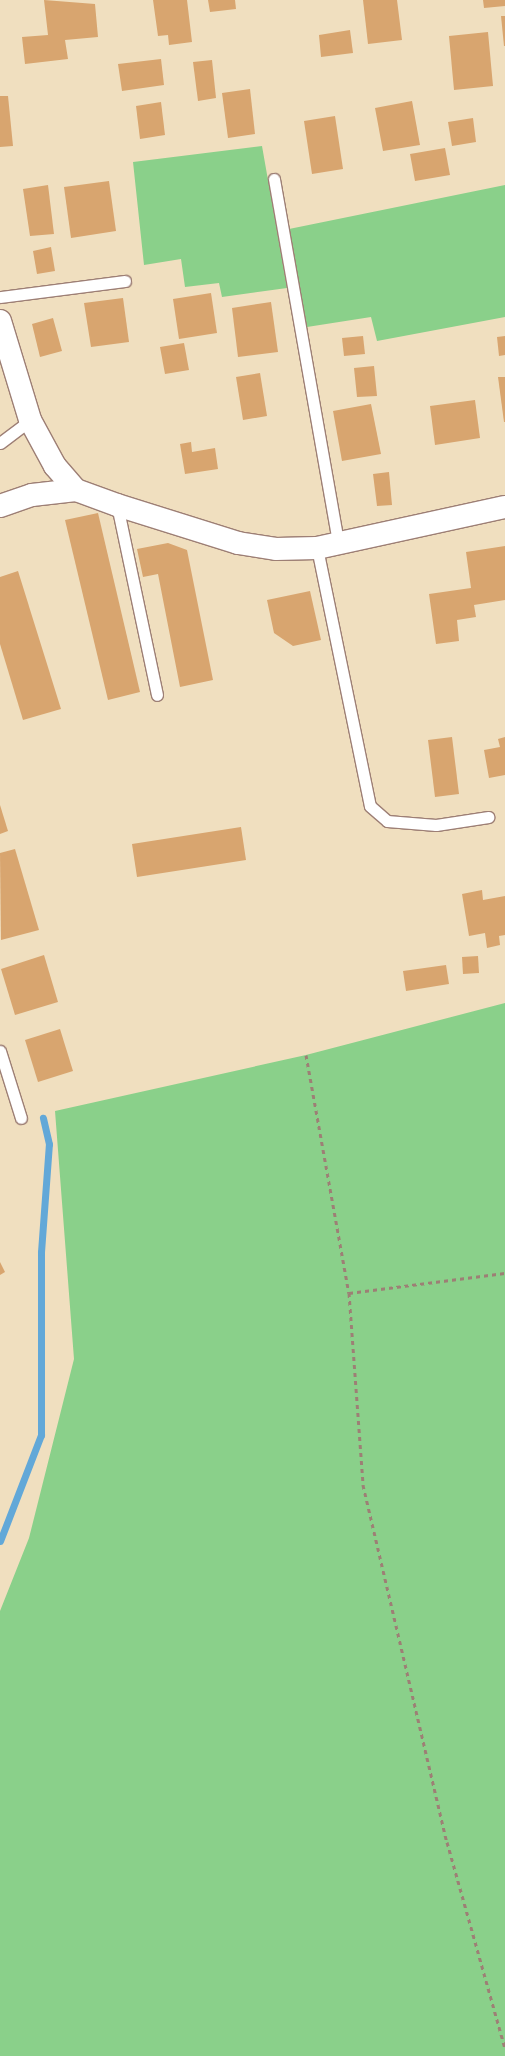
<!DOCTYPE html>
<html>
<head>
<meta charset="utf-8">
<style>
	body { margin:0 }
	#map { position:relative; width:505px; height:2056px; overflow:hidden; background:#f0dfbf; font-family:Pangolin,sans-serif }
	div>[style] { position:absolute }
	.green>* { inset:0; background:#8ad08a }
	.stream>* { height:7px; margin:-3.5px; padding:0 3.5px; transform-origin:3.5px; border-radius:3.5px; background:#62a8d8 }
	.building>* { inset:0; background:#d8a56f }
	.path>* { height:3px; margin-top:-1.5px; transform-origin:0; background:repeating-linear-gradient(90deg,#9d7f75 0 4px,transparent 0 8px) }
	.roads { filter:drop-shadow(1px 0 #9d7f75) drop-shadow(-1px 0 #9d7f75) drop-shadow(0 1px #9d7f75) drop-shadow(0 -1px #9d7f75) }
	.service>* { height:11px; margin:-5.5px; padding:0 5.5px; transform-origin:5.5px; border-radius:5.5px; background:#fff }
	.minor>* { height:22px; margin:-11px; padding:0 11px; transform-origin:11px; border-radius:11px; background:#fff }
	span { translate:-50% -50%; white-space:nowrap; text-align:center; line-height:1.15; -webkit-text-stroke:5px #fcf5e5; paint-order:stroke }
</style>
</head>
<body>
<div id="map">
	<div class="green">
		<i style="clip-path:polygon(262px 146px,287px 288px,222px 297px,219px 283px,185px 287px,181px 259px,144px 265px,133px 162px)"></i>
		<i style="clip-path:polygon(505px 185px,505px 317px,377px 341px,371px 317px,307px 327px,289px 229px)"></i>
		<i style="clip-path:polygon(505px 1003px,505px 2056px,0 2056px,0 1611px,29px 1538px,74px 1359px,55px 1111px,306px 1055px)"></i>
	</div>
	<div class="stream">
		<i style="left:0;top:1541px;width:114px;rotate:-68.9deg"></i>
		<i style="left:41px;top:1435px;width:183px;rotate:-90deg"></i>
		<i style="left:41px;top:1252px;width:108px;rotate:-85.8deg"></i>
		<i style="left:49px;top:1144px;width:27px;rotate:-103deg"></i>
	</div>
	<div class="building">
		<i style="clip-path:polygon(44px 0,95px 4px,98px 37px,65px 40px,68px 59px,25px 64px,22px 37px,48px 35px)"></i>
		<i style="clip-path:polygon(153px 0,187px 0,192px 42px,169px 45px,168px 35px,158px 36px)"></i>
		<i style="clip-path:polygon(208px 0,235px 0,236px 9px,210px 12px)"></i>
		<i style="clip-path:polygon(363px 0,397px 0,402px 40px,368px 44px)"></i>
		<i style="clip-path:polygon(483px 0,505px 0,505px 6px,484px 8px)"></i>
		<i style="clip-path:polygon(501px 16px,505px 16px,505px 46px,504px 46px)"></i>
		<i style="clip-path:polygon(350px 30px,353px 53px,321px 57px,319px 35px)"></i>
		<i style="clip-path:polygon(488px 32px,493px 86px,454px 90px,449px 36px)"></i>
		<i style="clip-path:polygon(161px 59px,164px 85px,122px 91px,118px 64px)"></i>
		<i style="clip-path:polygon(212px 60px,216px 98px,198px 101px,193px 62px)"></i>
		<i style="clip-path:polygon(250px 89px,255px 134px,228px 138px,222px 93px)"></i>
		<i style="clip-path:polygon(0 96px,8px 96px,13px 146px,0 147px)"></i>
		<i style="clip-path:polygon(412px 101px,420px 145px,383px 151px,375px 108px)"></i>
		<i style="clip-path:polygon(161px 102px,165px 135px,140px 139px,136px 106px)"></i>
		<i style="clip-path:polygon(335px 116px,343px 169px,312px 174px,304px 121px)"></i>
		<i style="clip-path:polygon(473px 118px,476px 142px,452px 146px,448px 122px)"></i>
		<i style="clip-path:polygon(445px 148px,450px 175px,415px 181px,410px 154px)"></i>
		<i style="clip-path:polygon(109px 181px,116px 231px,71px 238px,64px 187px)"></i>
		<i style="clip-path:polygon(48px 185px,54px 234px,30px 236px,23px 189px)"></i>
		<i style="clip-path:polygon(51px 247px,55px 271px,37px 274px,33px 251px)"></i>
		<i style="clip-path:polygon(211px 293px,217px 333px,179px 339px,173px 299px)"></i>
		<i style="clip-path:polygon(123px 298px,129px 342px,91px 347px,84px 303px)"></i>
		<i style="clip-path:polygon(271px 302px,278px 352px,238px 357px,232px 308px)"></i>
		<i style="clip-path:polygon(53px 318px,62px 351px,40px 357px,32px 324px)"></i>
		<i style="clip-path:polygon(363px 336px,365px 354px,344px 356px,342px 338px)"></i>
		<i style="clip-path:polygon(505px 336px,505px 355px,499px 356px,497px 337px)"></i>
		<i style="clip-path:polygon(184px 343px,189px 370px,165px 374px,160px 347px)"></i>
		<i style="clip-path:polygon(374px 366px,377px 396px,357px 397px,354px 368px)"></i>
		<i style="clip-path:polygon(260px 373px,267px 416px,243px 420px,236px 377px)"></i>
		<i style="clip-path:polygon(498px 377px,505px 377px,505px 422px,504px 422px)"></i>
		<i style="clip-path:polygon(475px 400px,480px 438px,435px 445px,430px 406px)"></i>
		<i style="clip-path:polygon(371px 404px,381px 454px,342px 461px,333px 411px)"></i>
		<i style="clip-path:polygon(191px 442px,192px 452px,215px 448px,218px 469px,185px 474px,180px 444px)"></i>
		<i style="clip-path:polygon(389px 472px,392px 505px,377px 506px,373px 474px)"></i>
		<i style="clip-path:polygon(98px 513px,140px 692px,108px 700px,65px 520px)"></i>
		<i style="clip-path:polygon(168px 543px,187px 550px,213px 680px,180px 687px,158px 574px,143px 577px,137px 549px)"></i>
		<i style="clip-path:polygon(505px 546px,505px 600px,474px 605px,476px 617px,457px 620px,459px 641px,436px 644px,429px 594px,471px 588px,466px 552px)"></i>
		<i style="clip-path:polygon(18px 571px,61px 709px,23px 720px,0 644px,0 577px)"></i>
		<i style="clip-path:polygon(310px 591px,321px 640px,293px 646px,274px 633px,267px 600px)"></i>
		<i style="clip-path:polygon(452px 737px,459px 794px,435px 797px,428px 740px)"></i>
		<i style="clip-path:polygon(505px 737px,505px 775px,489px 778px,484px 750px,500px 747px,498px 739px)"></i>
		<i style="clip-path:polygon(0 805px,8px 831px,0 834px)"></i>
		<i style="clip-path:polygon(241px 827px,246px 860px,137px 877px,132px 844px)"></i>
		<i style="clip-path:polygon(15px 849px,39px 930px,1px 940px,0 853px)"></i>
		<i style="clip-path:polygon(482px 890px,483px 900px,505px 896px,505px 935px,499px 936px,500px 945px,487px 948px,485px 933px,469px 936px,462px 894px)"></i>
		<i style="clip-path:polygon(44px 955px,58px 1002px,15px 1015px,1px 969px)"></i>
		<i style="clip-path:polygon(478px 956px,479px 973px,463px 974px,462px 957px)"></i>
		<i style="clip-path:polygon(446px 965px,449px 984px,406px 991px,403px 971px)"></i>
		<i style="clip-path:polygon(60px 1029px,73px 1071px,38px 1082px,25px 1040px)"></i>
		<i style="clip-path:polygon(0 1262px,5px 1272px,0 1275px)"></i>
	</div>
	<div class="path">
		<i style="left:306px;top:1055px;width:242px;rotate:79.8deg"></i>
		<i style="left:349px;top:1293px;width:193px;rotate:85.8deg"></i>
		<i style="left:363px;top:1485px;width:367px;rotate:76.8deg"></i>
		<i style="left:447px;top:1842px;width:215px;rotate:74.3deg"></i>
		<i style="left:349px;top:1293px;width:157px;rotate:-7.3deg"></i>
	</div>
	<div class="roads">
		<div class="service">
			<i style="left:274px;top:179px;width:369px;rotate:80deg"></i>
			<i style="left:0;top:297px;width:126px;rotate:-7.3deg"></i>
			<i style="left:0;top:443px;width:38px;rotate:-37deg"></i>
			<i style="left:117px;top:505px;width:194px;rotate:78.1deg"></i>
			<i style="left:317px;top:548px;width:263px;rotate:78.4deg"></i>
			<i style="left:370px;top:806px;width:23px;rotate:41deg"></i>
			<i style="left:387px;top:821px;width:49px;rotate:4.7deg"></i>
			<i style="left:436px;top:825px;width:53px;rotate:-8.7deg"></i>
			<i style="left:0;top:1051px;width:70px;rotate:72.6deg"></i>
		</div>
		<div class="minor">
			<i style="left:0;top:321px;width:103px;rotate:73.1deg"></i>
			<i style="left:30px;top:420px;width:52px;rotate:61.5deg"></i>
			<i style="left:55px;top:466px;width:32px;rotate:49deg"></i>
			<i style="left:76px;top:490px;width:44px;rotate:20.1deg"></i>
			<i style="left:117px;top:505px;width:127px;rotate:17.4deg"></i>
			<i style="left:238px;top:543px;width:38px;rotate:9deg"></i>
			<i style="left:276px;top:549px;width:41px;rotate:-1.4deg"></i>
			<i style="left:317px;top:548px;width:192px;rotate:-12.3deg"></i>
			<i style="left:0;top:506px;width:34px;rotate:-19deg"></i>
			<i style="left:32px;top:495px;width:44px;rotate:-6.5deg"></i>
		</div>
	</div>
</div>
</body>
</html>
